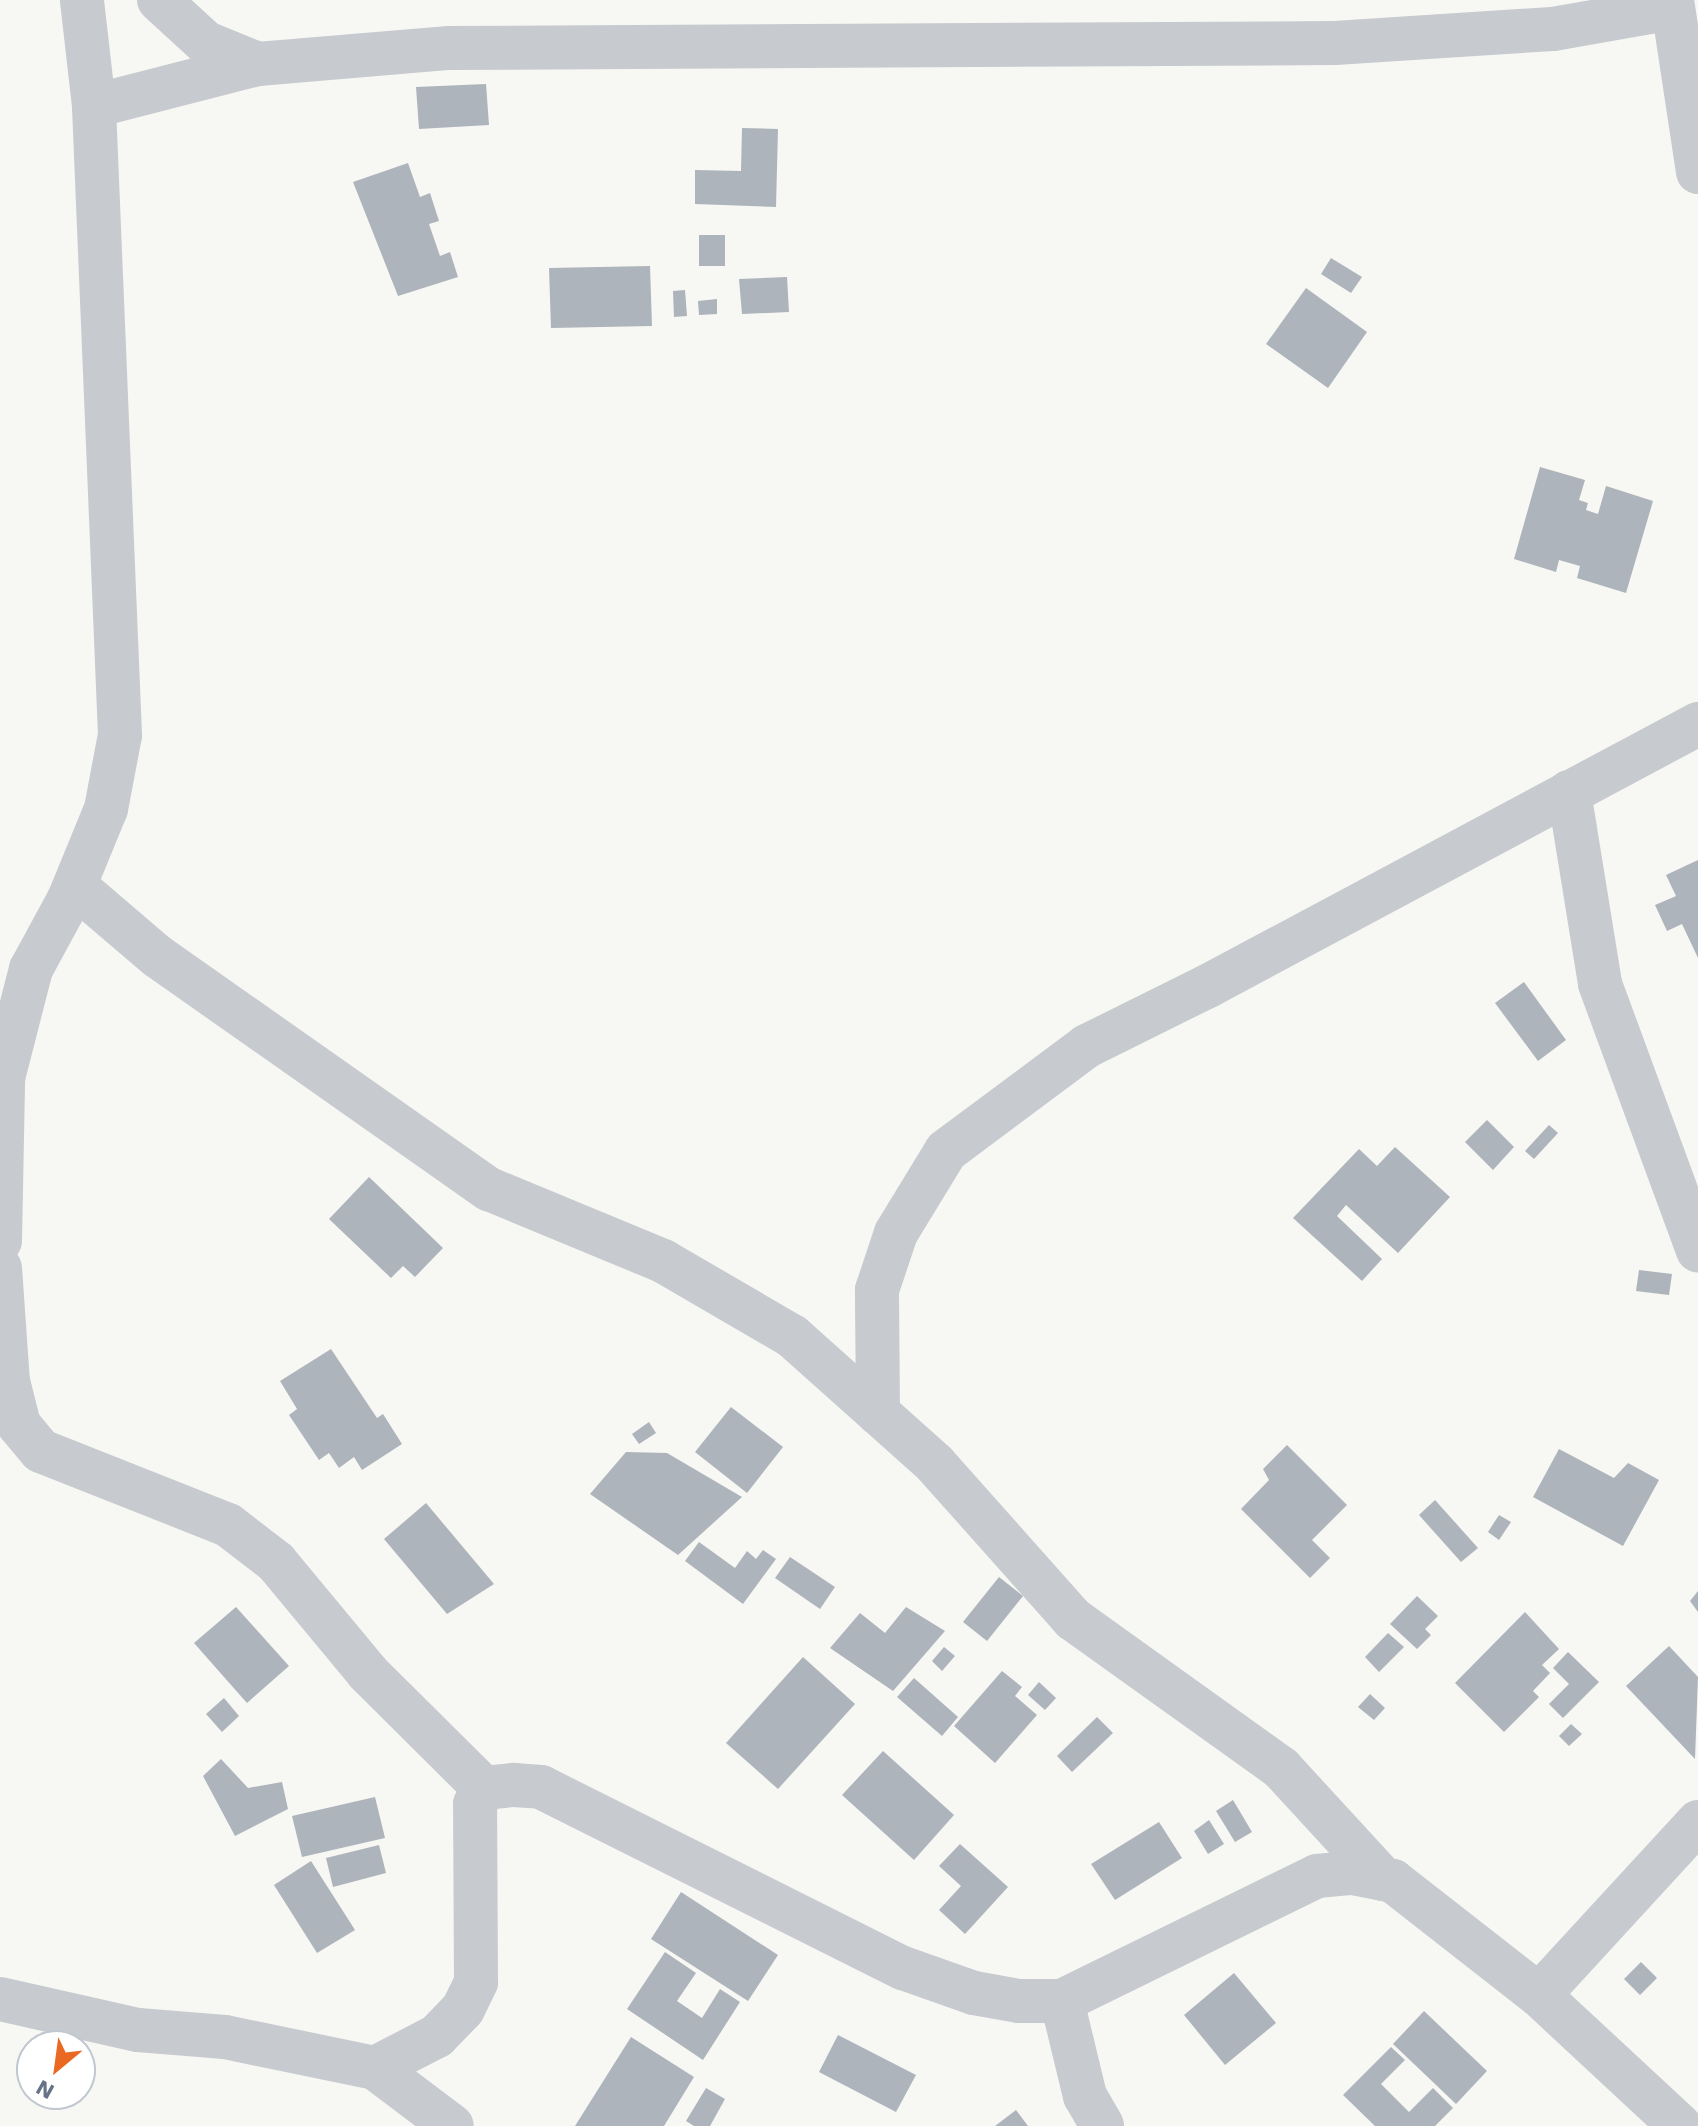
<!DOCTYPE html>
<html>
<head>
<meta charset="utf-8">
<style>
	body { margin:0 }
	#map { position:relative; width:1698px; height:2126px; overflow:hidden; background:#f7f7f4; font-family:"Work Sans",sans-serif }
	div>[style] { position:absolute }
	.building>* { inset:0; background:#aeb4bb }
	.street>* { height:44px; margin:-22px; padding:0 22px; transform-origin:22px; border-radius:22px; background:#c7cace }
	span { translate:-50% -50%; white-space:nowrap; text-align:center; line-height:1.15; -webkit-text-stroke:8px #fff; paint-order:stroke }
	.north { position:absolute; left:16px; top:2030px; width:80px; height:80px; box-sizing:border-box; background:#fff; border:2px solid #c1c7cf; border-radius:50%; rotate:209deg; font-size:22px; font-weight:700; line-height:32px; text-align:center; color:#657386 }
	.north::after { content:''; display:block; margin:auto; width:28px; height:36px; background:#e96922; clip-path:polygon(50% 0,100% 100%,50% 72%,0 100%) }
</style>
</head>
<body>
<div id="map">
	<div class="building">
		<i style="clip-path:polygon(486px 84px,489px 125px,419px 129px,416px 87px)"></i>
		<i style="clip-path:polygon(742px 128px,778px 129px,776px 207px,695px 204px,695px 170px,741px 171px)"></i>
		<i style="clip-path:polygon(408px 163px,420px 197px,430px 193px,439px 221px,429px 224px,440px 256px,450px 252px,458px 277px,398px 296px,353px 182px)"></i>
		<i style="clip-path:polygon(699px 235px,725px 235px,725px 266px,699px 266px)"></i>
		<i style="clip-path:polygon(1331px 258px,1362px 277px,1351px 293px,1321px 274px)"></i>
		<i style="clip-path:polygon(650px 266px,652px 326px,551px 328px,549px 268px)"></i>
		<i style="clip-path:polygon(787px 277px,789px 312px,742px 314px,739px 279px)"></i>
		<i style="clip-path:polygon(1306px 288px,1367px 332px,1328px 388px,1266px 344px)"></i>
		<i style="clip-path:polygon(685px 290px,687px 316px,674px 317px,673px 291px)"></i>
		<i style="clip-path:polygon(717px 299px,717px 314px,699px 315px,698px 301px)"></i>
		<i style="clip-path:polygon(1540px 467px,1585px 480px,1579px 500px,1588px 503px,1586px 510px,1598px 514px,1606px 486px,1653px 501px,1626px 593px,1577px 578px,1580px 566px,1559px 560px,1556px 572px,1514px 559px)"></i>
		<i style="clip-path:polygon(1698px 860px,1698px 958px,1682px 924px,1667px 931px,1655px 905px,1676px 896px,1666px 875px)"></i>
		<i style="clip-path:polygon(1524px 982px,1566px 1040px,1538px 1061px,1495px 1003px)"></i>
		<i style="clip-path:polygon(1487px 1120px,1514px 1147px,1493px 1170px,1465px 1142px)"></i>
		<i style="clip-path:polygon(1549px 1125px,1558px 1133px,1534px 1159px,1525px 1151px)"></i>
		<i style="clip-path:polygon(1395px 1147px,1450px 1197px,1398px 1253px,1346px 1205px,1337px 1216px,1382px 1259px,1362px 1281px,1293px 1218px,1359px 1149px,1377px 1166px)"></i>
		<i style="clip-path:polygon(369px 1177px,443px 1248px,415px 1277px,403px 1266px,391px 1278px,329px 1219px)"></i>
		<i style="clip-path:polygon(1639px 1270px,1672px 1274px,1669px 1295px,1636px 1291px)"></i>
		<i style="clip-path:polygon(331px 1349px,377px 1418px,383px 1414px,402px 1444px,362px 1470px,354px 1457px,339px 1468px,329px 1453px,319px 1460px,289px 1415px,297px 1409px,280px 1381px)"></i>
		<i style="clip-path:polygon(731px 1407px,783px 1447px,747px 1493px,695px 1452px)"></i>
		<i style="clip-path:polygon(649px 1422px,656px 1433px,639px 1444px,632px 1434px)"></i>
		<i style="clip-path:polygon(1287px 1445px,1347px 1505px,1312px 1540px,1330px 1558px,1310px 1578px,1241px 1509px,1269px 1480px,1263px 1469px)"></i>
		<i style="clip-path:polygon(1559px 1449px,1614px 1478px,1628px 1463px,1659px 1480px,1623px 1546px,1533px 1497px)"></i>
		<i style="clip-path:polygon(626px 1452px,667px 1453px,742px 1497px,678px 1555px,590px 1494px)"></i>
		<i style="clip-path:polygon(1435px 1500px,1478px 1548px,1461px 1562px,1419px 1515px)"></i>
		<i style="clip-path:polygon(426px 1503px,494px 1584px,447px 1614px,384px 1539px)"></i>
		<i style="clip-path:polygon(1499px 1515px,1511px 1522px,1499px 1540px,1488px 1532px)"></i>
		<i style="clip-path:polygon(699px 1542px,735px 1568px,747px 1551px,756px 1559px,763px 1550px,776px 1559px,743px 1604px,685px 1561px)"></i>
		<i style="clip-path:polygon(790px 1557px,835px 1587px,820px 1609px,775px 1578px)"></i>
		<i style="clip-path:polygon(999px 1577px,1023px 1596px,987px 1641px,963px 1622px)"></i>
		<i style="clip-path:polygon(1698px 1591px,1698px 1612px,1690px 1601px)"></i>
		<i style="clip-path:polygon(1417px 1596px,1438px 1616px,1425px 1629px,1431px 1635px,1417px 1649px,1390px 1624px)"></i>
		<i style="clip-path:polygon(236px 1607px,289px 1666px,247px 1703px,194px 1643px)"></i>
		<i style="clip-path:polygon(906px 1607px,945px 1631px,893px 1691px,830px 1648px,860px 1613px,885px 1633px)"></i>
		<i style="clip-path:polygon(1525px 1612px,1559px 1649px,1542px 1665px,1550px 1673px,1533px 1691px,1539px 1697px,1504px 1732px,1455px 1683px)"></i>
		<i style="clip-path:polygon(1388px 1633px,1404px 1647px,1379px 1672px,1365px 1657px)"></i>
		<i style="clip-path:polygon(1669px 1646px,1698px 1677px,1695px 1759px,1626px 1686px)"></i>
		<i style="clip-path:polygon(944px 1647px,955px 1656px,942px 1671px,932px 1661px)"></i>
		<i style="clip-path:polygon(1568px 1652px,1599px 1682px,1563px 1718px,1549px 1704px,1569px 1684px,1553px 1668px)"></i>
		<i style="clip-path:polygon(803px 1657px,855px 1704px,778px 1789px,726px 1743px)"></i>
		<i style="clip-path:polygon(1002px 1671px,1022px 1687px,1015px 1696px,1037px 1715px,995px 1763px,954px 1726px)"></i>
		<i style="clip-path:polygon(914px 1678px,958px 1717px,942px 1736px,897px 1697px)"></i>
		<i style="clip-path:polygon(1039px 1682px,1056px 1698px,1045px 1710px,1028px 1695px)"></i>
		<i style="clip-path:polygon(1370px 1694px,1385px 1708px,1374px 1720px,1358px 1707px)"></i>
		<i style="clip-path:polygon(224px 1698px,239px 1716px,222px 1732px,206px 1714px)"></i>
		<i style="clip-path:polygon(1097px 1717px,1113px 1733px,1072px 1772px,1057px 1756px)"></i>
		<i style="clip-path:polygon(1571px 1724px,1582px 1734px,1569px 1746px,1559px 1736px)"></i>
		<i style="clip-path:polygon(883px 1751px,954px 1815px,914px 1860px,842px 1795px)"></i>
		<i style="clip-path:polygon(221px 1759px,248px 1788px,282px 1782px,288px 1809px,235px 1836px,203px 1776px)"></i>
		<i style="clip-path:polygon(375px 1797px,385px 1838px,302px 1857px,292px 1816px)"></i>
		<i style="clip-path:polygon(1233px 1800px,1252px 1832px,1235px 1842px,1216px 1811px)"></i>
		<i style="clip-path:polygon(1209px 1820px,1224px 1844px,1208px 1854px,1194px 1831px)"></i>
		<i style="clip-path:polygon(1159px 1822px,1182px 1858px,1115px 1900px,1091px 1864px)"></i>
		<i style="clip-path:polygon(960px 1844px,1008px 1887px,965px 1934px,939px 1910px,961px 1886px,939px 1866px)"></i>
		<i style="clip-path:polygon(379px 1845px,386px 1873px,333px 1887px,326px 1858px)"></i>
		<i style="clip-path:polygon(311px 1861px,355px 1930px,317px 1953px,274px 1885px)"></i>
		<i style="clip-path:polygon(681px 1892px,778px 1955px,748px 2001px,651px 1939px)"></i>
		<i style="clip-path:polygon(665px 1952px,696px 1973px,677px 2001px,702px 2018px,720px 1989px,740px 2002px,703px 2060px,627px 2009px)"></i>
		<i style="clip-path:polygon(1641px 1962px,1657px 1978px,1640px 1995px,1624px 1979px)"></i>
		<i style="clip-path:polygon(1234px 1973px,1276px 2023px,1225px 2065px,1184px 2015px)"></i>
		<i style="clip-path:polygon(1424px 2011px,1487px 2071px,1456px 2104px,1393px 2044px)"></i>
		<i style="clip-path:polygon(838px 2035px,916px 2075px,896px 2112px,819px 2072px)"></i>
		<i style="clip-path:polygon(631px 2037px,694px 2077px,664px 2126px,575px 2126px)"></i>
		<i style="clip-path:polygon(1391px 2047px,1405px 2060px,1381px 2084px,1409px 2112px,1433px 2088px,1453px 2108px,1435px 2126px,1375px 2126px,1343px 2095px)"></i>
		<i style="clip-path:polygon(706px 2088px,725px 2099px,710px 2126px,694px 2126px,686px 2121px)"></i>
		<i style="clip-path:polygon(1016px 2110px,1028px 2126px,995px 2126px)"></i>
	</div>
	<div class="street">
		<i style="left:159px;top:0;width:64px;rotate:42.5deg"></i>
		<i style="left:206px;top:43px;width:56px;rotate:22deg"></i>
		<i style="left:1672px;top:0;width:174px;rotate:81.4deg"></i>
		<i style="left:94px;top:106px;width:169px;rotate:-14.4deg"></i>
		<i style="left:258px;top:64px;width:192px;rotate:-4.8deg"></i>
		<i style="left:449px;top:48px;width:886px;rotate:-0.32deg"></i>
		<i style="left:1335px;top:43px;width:218px;rotate:-3.7deg"></i>
		<i style="left:1553px;top:29px;width:121px;rotate:-10deg"></i>
		<i style="left:1569px;top:792px;width:194px;rotate:80.8deg"></i>
		<i style="left:1600px;top:984px;width:284px;rotate:69.8deg"></i>
		<i style="left:75px;top:886px;width:108px;rotate:40.5deg"></i>
		<i style="left:157px;top:956px;width:406px;rotate:35.1deg"></i>
		<i style="left:489px;top:1189px;width:188px;rotate:22.5deg"></i>
		<i style="left:663px;top:1261px;width:149px;rotate:30.2deg"></i>
		<i style="left:792px;top:1336px;width:192px;rotate:41.8deg"></i>
		<i style="left:935px;top:1464px;width:208px;rotate:48.3deg"></i>
		<i style="left:1073px;top:1619px;width:256px;rotate:35.6deg"></i>
		<i style="left:1281px;top:1768px;width:151px;rotate:47.4deg"></i>
		<i style="left:0;top:1241px;width:163px;rotate:-88.9deg"></i>
		<i style="left:3px;top:1078px;width:113px;rotate:-75.6deg"></i>
		<i style="left:31px;top:969px;width:80px;rotate:-61.5deg"></i>
		<i style="left:69px;top:899px;width:97px;rotate:-67.7deg"></i>
		<i style="left:106px;top:809px;width:75px;rotate:-79.3deg"></i>
		<i style="left:120px;top:735px;width:630px;rotate:-92.37deg"></i>
		<i style="left:94px;top:106px;width:107px;rotate:-96.5deg"></i>
		<i style="left:0;top:1268px;width:113px;rotate:86deg"></i>
		<i style="left:8px;top:1381px;width:45px;rotate:76deg"></i>
		<i style="left:19px;top:1425px;width:34px;rotate:50deg"></i>
		<i style="left:41px;top:1451px;width:201px;rotate:21.6deg"></i>
		<i style="left:228px;top:1525px;width:61px;rotate:37.6deg"></i>
		<i style="left:276px;top:1562px;width:144px;rotate:50.3deg"></i>
		<i style="left:368px;top:1673px;width:163px;rotate:44.8deg"></i>
		<i style="left:878px;top:1413px;width:123px;rotate:-90.5deg"></i>
		<i style="left:877px;top:1290px;width:60px;rotate:-71.6deg"></i>
		<i style="left:896px;top:1233px;width:96px;rotate:-58.6deg"></i>
		<i style="left:946px;top:1151px;width:176px;rotate:-36.7deg"></i>
		<i style="left:1087px;top:1046px;width:135px;rotate:-26.4deg"></i>
		<i style="left:1208px;top:986px;width:556px;rotate:-28.13deg"></i>
		<i style="left:1539px;top:1995px;width:235px;rotate:-47.4deg"></i>
		<i style="left:0;top:1999px;width:141px;rotate:12.7deg"></i>
		<i style="left:138px;top:2030px;width:87px;rotate:4.6deg"></i>
		<i style="left:225px;top:2037px;width:153px;rotate:11.7deg"></i>
		<i style="left:375px;top:2068px;width:70px;rotate:-27.3deg"></i>
		<i style="left:437px;top:2036px;width:37px;rotate:-46deg"></i>
		<i style="left:463px;top:2009px;width:30px;rotate:-64deg"></i>
		<i style="left:476px;top:1982px;width:178px;rotate:-90.3deg"></i>
		<i style="left:475px;top:1804px;width:18px;rotate:-61deg"></i>
		<i style="left:484px;top:1788px;width:30px;rotate:-6deg"></i>
		<i style="left:514px;top:1785px;width:27px;rotate:4deg"></i>
		<i style="left:541px;top:1787px;width:405px;rotate:26.6deg"></i>
		<i style="left:903px;top:1968px;width:75px;rotate:19.4deg"></i>
		<i style="left:974px;top:1993px;width:46px;rotate:10.1deg"></i>
		<i style="left:1019px;top:2001px;width:43px"></i>
		<i style="left:1062px;top:2001px;width:284px;rotate:-26.1deg"></i>
		<i style="left:1317px;top:1876px;width:35px;rotate:-5deg"></i>
		<i style="left:1352px;top:1873px;width:42px;rotate:11deg"></i>
		<i style="left:1393px;top:1881px;width:185px;rotate:38deg"></i>
		<i style="left:1539px;top:1995px;width:192px;rotate:42.9deg"></i>
		<i style="left:1062px;top:2001px;width:98px;rotate:76.4deg"></i>
		<i style="left:1085px;top:2096px;width:34px;rotate:60deg"></i>
		<i style="left:375px;top:2068px;width:96px;rotate:37deg"></i>
	</div>
	<div class="north">N</div>
</div>
</body>
</html>
